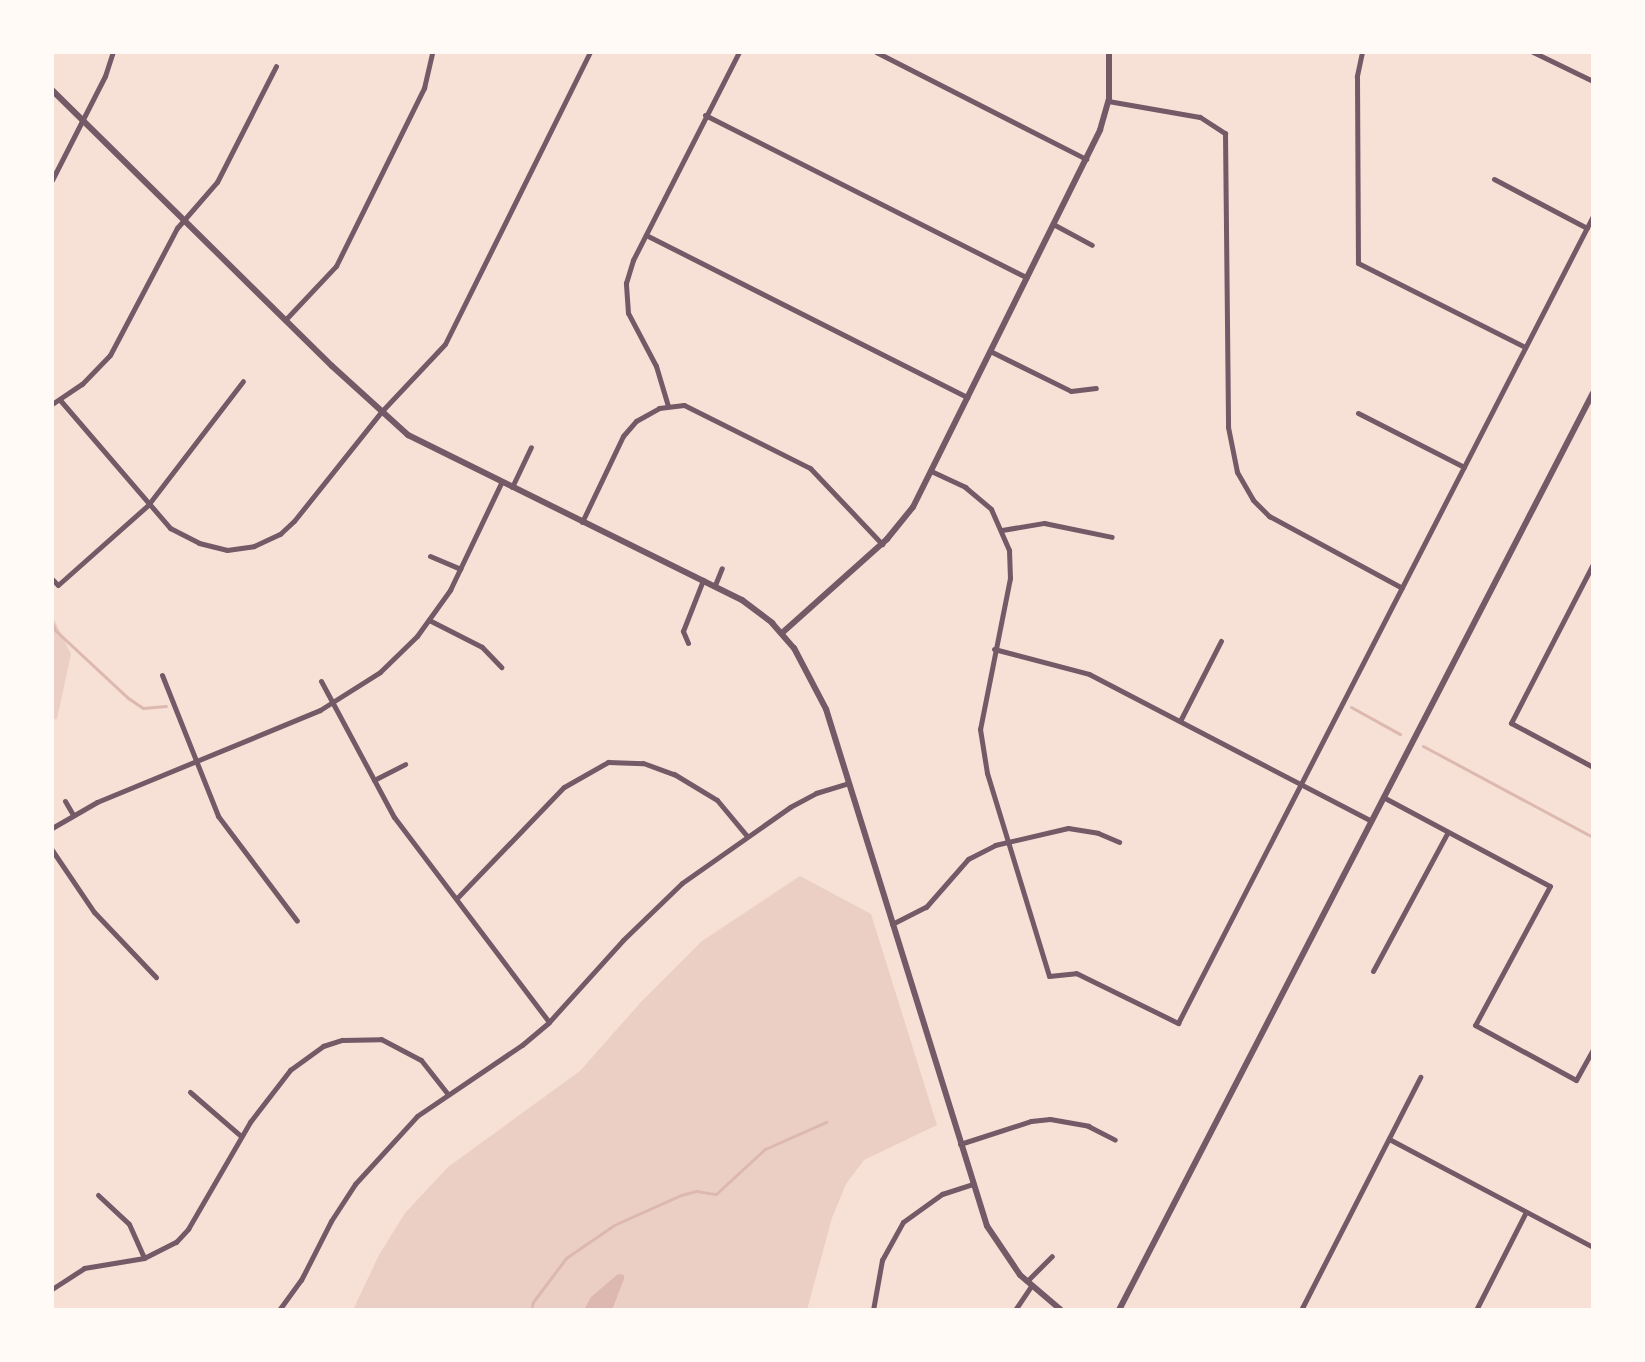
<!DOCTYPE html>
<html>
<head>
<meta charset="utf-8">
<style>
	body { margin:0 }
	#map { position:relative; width:1645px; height:1362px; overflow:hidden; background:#f7e1d7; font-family:Karla,sans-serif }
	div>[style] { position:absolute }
	.green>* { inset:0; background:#ebcfc5 }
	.water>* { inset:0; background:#dcb8b0 }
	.stream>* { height:3px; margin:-1.5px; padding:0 1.5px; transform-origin:1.5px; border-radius:1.5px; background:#dcb8b0 }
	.minor>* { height:5px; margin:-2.5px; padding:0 2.5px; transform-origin:2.5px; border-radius:2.5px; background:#755966 }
	.tertiary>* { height:6px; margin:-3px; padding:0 3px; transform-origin:3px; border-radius:3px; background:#755966 }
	span { translate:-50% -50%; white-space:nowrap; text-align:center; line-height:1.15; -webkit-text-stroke:7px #fffaf5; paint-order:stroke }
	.frame { position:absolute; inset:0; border:54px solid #fffaf5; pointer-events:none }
</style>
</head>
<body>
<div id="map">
	<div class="green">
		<i style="clip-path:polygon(52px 615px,71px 654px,57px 719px,52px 720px)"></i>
		<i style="clip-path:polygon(800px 876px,871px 914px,937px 1125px,864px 1160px,846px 1184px,832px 1218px,807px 1310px,353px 1310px,379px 1255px,405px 1213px,448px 1167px,580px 1071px,641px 1002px,702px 941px)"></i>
	</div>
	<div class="water">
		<i style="clip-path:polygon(618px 1274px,624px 1275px,624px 1279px,612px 1310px,584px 1310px,591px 1297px)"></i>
	</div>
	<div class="stream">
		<i style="left:52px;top:622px;width:9px;rotate:69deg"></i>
		<i style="left:55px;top:630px;width:100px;rotate:43deg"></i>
		<i style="left:128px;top:698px;width:18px;rotate:34deg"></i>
		<i style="left:143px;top:708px;width:23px;rotate:-5deg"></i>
		<i style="left:1351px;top:707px;width:56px;rotate:28.9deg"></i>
		<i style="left:1423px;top:746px;width:193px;rotate:28.2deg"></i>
		<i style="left:531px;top:1310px;width:8px;rotate:-76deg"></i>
		<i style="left:533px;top:1302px;width:55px;rotate:-53.1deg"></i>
		<i style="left:566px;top:1258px;width:58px;rotate:-34.5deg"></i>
		<i style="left:614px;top:1225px;width:73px;rotate:-24.1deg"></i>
		<i style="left:681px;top:1195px;width:16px;rotate:-15deg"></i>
		<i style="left:696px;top:1191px;width:20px;rotate:9deg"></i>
		<i style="left:716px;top:1194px;width:67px;rotate:-42.6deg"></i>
		<i style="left:765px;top:1149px;width:67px;rotate:-23.9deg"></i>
	</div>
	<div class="minor">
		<i style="left:876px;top:52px;width:236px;rotate:27deg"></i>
		<i style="left:1362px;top:52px;width:25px;rotate:102deg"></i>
		<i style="left:1357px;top:76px;width:187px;rotate:89.7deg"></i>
		<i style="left:1358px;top:263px;width:187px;rotate:26.7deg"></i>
		<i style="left:1533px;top:52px;width:67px;rotate:25.8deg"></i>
		<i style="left:1108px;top:101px;width:93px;rotate:9.9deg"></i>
		<i style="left:1200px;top:117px;width:30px;rotate:33deg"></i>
		<i style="left:1225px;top:133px;width:294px;rotate:89.4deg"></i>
		<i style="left:1228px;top:427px;width:46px;rotate:78.7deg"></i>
		<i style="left:1237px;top:472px;width:32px;rotate:60deg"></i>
		<i style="left:1253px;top:500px;width:23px;rotate:45deg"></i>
		<i style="left:1269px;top:516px;width:151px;rotate:28.4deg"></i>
		<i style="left:705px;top:115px;width:360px;rotate:26.8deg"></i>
		<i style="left:1494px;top:179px;width:105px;rotate:27.8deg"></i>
		<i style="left:52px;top:180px;width:117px;rotate:-63deg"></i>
		<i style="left:105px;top:76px;width:25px;rotate:-72deg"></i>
		<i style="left:1053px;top:224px;width:44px;rotate:28.3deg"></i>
		<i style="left:646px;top:235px;width:360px;rotate:26.8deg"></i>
		<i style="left:286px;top:319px;width:73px;rotate:-46.7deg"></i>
		<i style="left:336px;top:266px;width:199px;rotate:-63.7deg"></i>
		<i style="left:424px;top:88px;width:37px;rotate:-77deg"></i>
		<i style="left:990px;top:351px;width:90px;rotate:26.3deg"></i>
		<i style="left:1071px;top:391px;width:25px;rotate:-7deg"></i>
		<i style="left:60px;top:400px;width:169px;rotate:49.3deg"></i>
		<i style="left:170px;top:528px;width:33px;rotate:27deg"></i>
		<i style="left:199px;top:543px;width:29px;rotate:14deg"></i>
		<i style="left:227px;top:550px;width:27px;rotate:-8deg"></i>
		<i style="left:254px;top:546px;width:29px;rotate:-25deg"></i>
		<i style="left:280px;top:534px;width:19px;rotate:-43deg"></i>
		<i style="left:294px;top:521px;width:139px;rotate:-51.4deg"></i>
		<i style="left:381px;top:412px;width:93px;rotate:-46.7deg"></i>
		<i style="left:445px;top:344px;width:326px;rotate:-63.6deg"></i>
		<i style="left:52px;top:404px;width:36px;rotate:-34deg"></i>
		<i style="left:82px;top:384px;width:40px;rotate:-46deg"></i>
		<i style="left:110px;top:355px;width:144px;rotate:-62.2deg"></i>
		<i style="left:177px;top:228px;width:61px;rotate:-49deg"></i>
		<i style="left:217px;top:182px;width:130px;rotate:-63deg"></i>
		<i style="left:668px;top:406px;width:42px;rotate:-106.7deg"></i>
		<i style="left:656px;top:366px;width:60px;rotate:-117.8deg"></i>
		<i style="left:628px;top:313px;width:30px;rotate:-94deg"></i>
		<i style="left:626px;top:283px;width:24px;rotate:-73deg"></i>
		<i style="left:633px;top:260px;width:233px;rotate:-63deg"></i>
		<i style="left:1358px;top:413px;width:119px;rotate:27deg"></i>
		<i style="left:931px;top:471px;width:38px;rotate:25deg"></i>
		<i style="left:965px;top:487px;width:34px;rotate:40deg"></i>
		<i style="left:991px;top:509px;width:45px;rotate:66.3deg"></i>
		<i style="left:1009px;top:550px;width:28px;rotate:88deg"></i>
		<i style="left:1010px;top:578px;width:154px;rotate:101.2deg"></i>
		<i style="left:980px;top:729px;width:45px;rotate:81deg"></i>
		<i style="left:987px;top:773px;width:212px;rotate:73deg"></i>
		<i style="left:1049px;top:976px;width:27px;rotate:-6deg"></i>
		<i style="left:1076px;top:973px;width:114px;rotate:26.1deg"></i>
		<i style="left:1178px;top:1023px;width:907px;rotate:-62.79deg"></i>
		<i style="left:512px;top:487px;width:44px;rotate:-64.6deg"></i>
		<i style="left:582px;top:522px;width:95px;rotate:-64.5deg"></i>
		<i style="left:623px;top:436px;width:20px;rotate:-49deg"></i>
		<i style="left:636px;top:421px;width:26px;rotate:-29deg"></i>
		<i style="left:659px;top:408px;width:25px;rotate:-7deg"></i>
		<i style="left:684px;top:405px;width:141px;rotate:26.6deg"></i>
		<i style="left:810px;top:468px;width:105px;rotate:46.5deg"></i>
		<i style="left:1002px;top:530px;width:43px;rotate:-9.5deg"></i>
		<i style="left:1044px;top:523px;width:69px;rotate:11.6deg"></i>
		<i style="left:430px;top:556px;width:33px;rotate:23deg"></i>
		<i style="left:1593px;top:564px;width:179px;rotate:117.3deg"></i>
		<i style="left:1511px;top:723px;width:93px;rotate:28.2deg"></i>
		<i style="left:52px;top:579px;width:8px;rotate:45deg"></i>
		<i style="left:58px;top:585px;width:120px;rotate:-41.6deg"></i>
		<i style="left:148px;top:505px;width:156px;rotate:-52.5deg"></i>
		<i style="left:715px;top:585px;width:18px;rotate:-68deg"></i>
		<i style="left:429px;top:620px;width:59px;rotate:27deg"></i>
		<i style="left:482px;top:647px;width:28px;rotate:46deg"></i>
		<i style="left:688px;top:643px;width:13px;rotate:-113deg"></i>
		<i style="left:683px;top:631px;width:55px;rotate:-68.6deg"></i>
		<i style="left:994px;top:649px;width:98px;rotate:14.7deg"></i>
		<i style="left:1089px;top:674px;width:318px;rotate:27.5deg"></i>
		<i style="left:162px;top:675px;width:152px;rotate:68.3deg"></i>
		<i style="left:218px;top:816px;width:131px;rotate:53deg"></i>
		<i style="left:321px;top:681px;width:154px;rotate:61.8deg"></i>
		<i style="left:394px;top:817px;width:257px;rotate:52.9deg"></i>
		<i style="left:1180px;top:721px;width:90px;rotate:-62.9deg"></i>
		<i style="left:374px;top:780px;width:35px;rotate:-27deg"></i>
		<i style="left:1383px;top:797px;width:189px;rotate:28.1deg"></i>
		<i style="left:1550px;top:886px;width:158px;rotate:118.3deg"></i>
		<i style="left:1475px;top:1025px;width:115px;rotate:28.6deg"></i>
		<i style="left:1576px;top:1080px;width:35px;rotate:-61deg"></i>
		<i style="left:65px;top:801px;width:16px;rotate:60deg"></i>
		<i style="left:52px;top:828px;width:52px;rotate:-30deg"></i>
		<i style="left:97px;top:802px;width:241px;rotate:-22.4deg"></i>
		<i style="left:320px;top:710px;width:71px;rotate:-32.3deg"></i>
		<i style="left:380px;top:672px;width:52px;rotate:-44.2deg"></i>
		<i style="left:417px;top:636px;width:57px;rotate:-54.3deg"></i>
		<i style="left:450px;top:590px;width:119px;rotate:-64.5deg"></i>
		<i style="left:52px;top:850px;width:75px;rotate:55.9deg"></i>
		<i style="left:94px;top:912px;width:90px;rotate:46.4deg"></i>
		<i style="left:457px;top:898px;width:154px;rotate:-46.1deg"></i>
		<i style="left:564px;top:787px;width:51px;rotate:-29.6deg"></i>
		<i style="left:608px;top:762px;width:35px;rotate:2deg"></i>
		<i style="left:643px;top:763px;width:33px;rotate:20deg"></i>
		<i style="left:674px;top:774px;width:50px;rotate:31.2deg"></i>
		<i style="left:717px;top:800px;width:47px;rotate:50.2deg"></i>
		<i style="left:892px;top:924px;width:38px;rotate:-27deg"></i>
		<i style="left:926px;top:907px;width:64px;rotate:-48.8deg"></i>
		<i style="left:968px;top:859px;width:30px;rotate:-27deg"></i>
		<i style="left:995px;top:845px;width:75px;rotate:-13.1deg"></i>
		<i style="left:1068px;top:828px;width:30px;rotate:9deg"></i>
		<i style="left:1098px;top:833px;width:23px;rotate:23deg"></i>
		<i style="left:1373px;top:971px;width:158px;rotate:-61.7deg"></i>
		<i style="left:190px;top:1092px;width:67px;rotate:40.8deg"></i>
		<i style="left:1389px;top:1139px;width:231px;rotate:27.9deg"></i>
		<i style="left:960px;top:1144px;width:75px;rotate:-17.9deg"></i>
		<i style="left:1031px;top:1121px;width:19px;rotate:-6deg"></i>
		<i style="left:1050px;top:1119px;width:39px;rotate:10deg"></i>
		<i style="left:1088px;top:1126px;width:30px;rotate:27deg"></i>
		<i style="left:98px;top:1195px;width:42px;rotate:43.1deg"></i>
		<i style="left:129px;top:1224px;width:37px;rotate:66deg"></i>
		<i style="left:1027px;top:1281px;width:35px;rotate:-45deg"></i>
		<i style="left:52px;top:1289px;width:38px;rotate:-33deg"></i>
		<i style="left:84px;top:1268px;width:61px;rotate:-9.5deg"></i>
		<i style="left:144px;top:1258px;width:36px;rotate:-27deg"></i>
		<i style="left:176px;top:1242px;width:18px;rotate:-47deg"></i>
		<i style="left:188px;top:1229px;width:124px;rotate:-59.9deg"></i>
		<i style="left:250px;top:1122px;width:66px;rotate:-52.4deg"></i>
		<i style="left:290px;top:1070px;width:41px;rotate:-36deg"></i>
		<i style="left:323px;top:1046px;width:20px;rotate:-18deg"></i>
		<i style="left:342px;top:1040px;width:39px;rotate:-1deg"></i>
		<i style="left:381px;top:1039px;width:45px;rotate:27.7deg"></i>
		<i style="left:421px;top:1060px;width:42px;rotate:51.8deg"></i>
		<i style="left:279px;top:1310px;width:37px;rotate:-54deg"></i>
		<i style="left:301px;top:1280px;width:66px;rotate:-63deg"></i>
		<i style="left:331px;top:1221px;width:44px;rotate:-57deg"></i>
		<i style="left:355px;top:1184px;width:92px;rotate:-47.6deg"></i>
		<i style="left:417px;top:1116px;width:127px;rotate:-34.1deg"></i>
		<i style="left:522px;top:1045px;width:35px;rotate:-40deg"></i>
		<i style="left:549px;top:1022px;width:110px;rotate:-47.9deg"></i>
		<i style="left:623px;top:940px;width:82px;rotate:-44deg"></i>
		<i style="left:682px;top:883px;width:132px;rotate:-35.1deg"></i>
		<i style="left:790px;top:807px;width:30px;rotate:-28deg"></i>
		<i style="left:816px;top:793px;width:34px;rotate:-17deg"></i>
		<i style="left:873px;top:1310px;width:51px;rotate:-79.8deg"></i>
		<i style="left:882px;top:1260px;width:43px;rotate:-61.1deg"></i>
		<i style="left:903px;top:1222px;width:48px;rotate:-35.7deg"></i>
		<i style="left:942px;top:1194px;width:32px;rotate:-18deg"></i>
		<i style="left:1015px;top:1310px;width:29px;rotate:-56deg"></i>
		<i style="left:1301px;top:1310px;width:262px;rotate:-62.9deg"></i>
		<i style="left:1476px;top:1310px;width:110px;rotate:-63deg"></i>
	</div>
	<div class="tertiary">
		<i style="left:52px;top:90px;width:393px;rotate:44.6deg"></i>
		<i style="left:332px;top:366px;width:103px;rotate:42.2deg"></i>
		<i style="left:408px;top:435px;width:373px;rotate:26.3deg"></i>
		<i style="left:742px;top:600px;width:38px;rotate:37deg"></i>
		<i style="left:772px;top:623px;width:33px;rotate:49deg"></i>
		<i style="left:794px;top:648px;width:69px;rotate:62.3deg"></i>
		<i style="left:826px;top:709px;width:541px;rotate:72.7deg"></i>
		<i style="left:987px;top:1226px;width:59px;rotate:56deg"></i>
		<i style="left:1020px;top:1275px;width:54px;rotate:40.5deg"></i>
		<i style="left:782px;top:633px;width:141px;rotate:-41.8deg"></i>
		<i style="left:887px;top:539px;width:41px;rotate:-50.9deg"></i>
		<i style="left:913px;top:507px;width:421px;rotate:-63.6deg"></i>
		<i style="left:1100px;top:130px;width:33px;rotate:-74deg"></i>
		<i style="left:1109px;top:98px;width:46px;rotate:-90deg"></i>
		<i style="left:1119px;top:1310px;width:1032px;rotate:-62.67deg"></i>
	</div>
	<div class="frame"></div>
</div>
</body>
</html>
